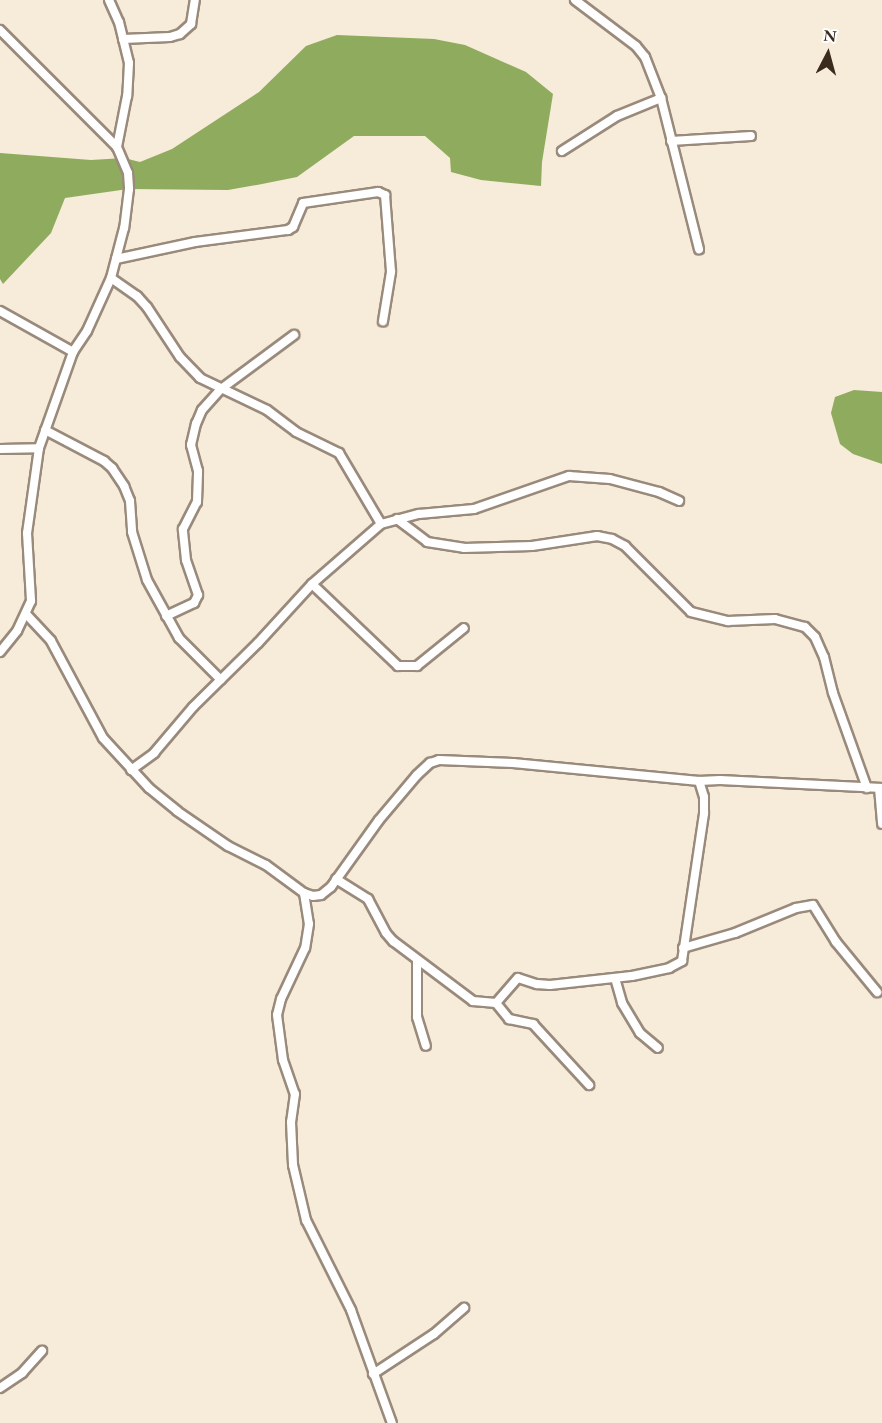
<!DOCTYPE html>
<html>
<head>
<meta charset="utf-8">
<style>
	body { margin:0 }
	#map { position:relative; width:882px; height:1423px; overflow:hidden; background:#f7ebd9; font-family:"EB Garamond",serif }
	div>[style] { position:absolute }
	.forest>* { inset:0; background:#8fab5d }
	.roads { filter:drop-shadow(2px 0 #998a7c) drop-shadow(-2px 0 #998a7c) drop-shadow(0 2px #998a7c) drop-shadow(0 -2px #998a7c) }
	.street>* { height:8px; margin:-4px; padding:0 4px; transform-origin:4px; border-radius:4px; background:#fff }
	span { translate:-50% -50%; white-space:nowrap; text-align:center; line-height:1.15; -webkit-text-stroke:4.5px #fff; paint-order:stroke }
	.north { position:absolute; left:798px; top:24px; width:60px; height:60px; -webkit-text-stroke:4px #fff; paint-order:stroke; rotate:6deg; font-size:16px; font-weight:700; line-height:24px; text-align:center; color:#3b2a1e }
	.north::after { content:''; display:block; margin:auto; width:21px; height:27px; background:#3b2a1e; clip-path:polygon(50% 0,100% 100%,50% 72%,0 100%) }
</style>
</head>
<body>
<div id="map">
	<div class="forest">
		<i style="clip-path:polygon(337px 35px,434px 39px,465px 45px,526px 72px,553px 94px,542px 162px,541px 186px,481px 180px,451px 172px,450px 158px,425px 136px,354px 136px,297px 177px,262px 184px,228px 190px,128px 189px,65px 198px,51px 233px,3px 284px,0 279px,0 153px,91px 160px,124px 158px,140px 162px,172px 149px,259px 92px,306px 46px)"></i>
		<i style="clip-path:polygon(854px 390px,882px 392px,882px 464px,853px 454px,840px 444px,831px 413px,835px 397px)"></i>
	</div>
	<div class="roads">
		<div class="street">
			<i style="left:109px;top:0;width:24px;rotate:66deg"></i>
			<i style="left:119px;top:22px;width:42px;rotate:76.3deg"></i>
			<i style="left:129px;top:63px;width:33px;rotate:93deg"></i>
			<i style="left:127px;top:96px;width:52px;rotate:101.1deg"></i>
			<i style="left:575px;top:0;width:76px;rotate:37deg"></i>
			<i style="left:636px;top:46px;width:14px;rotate:51deg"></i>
			<i style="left:645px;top:57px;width:44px;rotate:68.7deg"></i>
			<i style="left:661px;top:98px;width:156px;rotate:75.9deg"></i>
			<i style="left:0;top:30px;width:165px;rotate:45deg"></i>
			<i style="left:117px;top:147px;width:28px;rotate:67deg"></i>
			<i style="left:128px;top:173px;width:16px;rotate:86deg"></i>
			<i style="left:129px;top:189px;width:39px;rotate:97deg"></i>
			<i style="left:124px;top:228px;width:52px;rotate:104.6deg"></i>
			<i style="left:111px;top:278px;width:58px;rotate:114.4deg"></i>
			<i style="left:87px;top:331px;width:25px;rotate:124deg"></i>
			<i style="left:73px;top:352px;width:102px;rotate:109.5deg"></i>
			<i style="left:39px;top:448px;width:86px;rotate:98deg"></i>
			<i style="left:27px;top:533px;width:68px;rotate:86.6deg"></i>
			<i style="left:31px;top:601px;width:33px;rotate:115deg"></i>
			<i style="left:17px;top:631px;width:27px;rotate:129deg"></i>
			<i style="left:123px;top:39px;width:47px;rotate:-2.4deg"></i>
			<i style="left:170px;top:37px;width:10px;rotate:-17deg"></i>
			<i style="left:180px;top:34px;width:15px;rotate:-42deg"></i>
			<i style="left:191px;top:24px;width:24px;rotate:-81deg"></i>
			<i style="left:671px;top:141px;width:80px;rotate:-3.6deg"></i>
			<i style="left:562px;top:151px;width:65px;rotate:-32.5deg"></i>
			<i style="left:617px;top:116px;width:48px;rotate:-22.2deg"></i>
			<i style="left:116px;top:259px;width:81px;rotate:-12.1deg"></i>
			<i style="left:195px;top:242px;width:94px;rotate:-7.4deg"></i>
			<i style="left:288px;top:230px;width:6px;rotate:-31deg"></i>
			<i style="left:293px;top:227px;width:26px;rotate:-67deg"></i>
			<i style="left:303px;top:203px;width:76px;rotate:-8.3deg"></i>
			<i style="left:378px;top:192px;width:8px;rotate:23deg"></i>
			<i style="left:385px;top:195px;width:77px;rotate:85.5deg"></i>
			<i style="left:391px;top:272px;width:50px;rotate:99.3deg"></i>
			<i style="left:111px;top:278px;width:32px;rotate:35deg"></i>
			<i style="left:137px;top:296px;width:15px;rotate:48deg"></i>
			<i style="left:147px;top:307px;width:60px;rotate:56.6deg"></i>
			<i style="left:180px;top:357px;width:29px;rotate:46deg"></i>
			<i style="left:200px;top:378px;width:74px;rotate:25.5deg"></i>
			<i style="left:267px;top:410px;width:36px;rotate:37deg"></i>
			<i style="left:296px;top:432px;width:48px;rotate:26deg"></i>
			<i style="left:339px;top:453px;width:82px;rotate:59.4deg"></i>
			<i style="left:0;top:311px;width:84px;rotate:29.3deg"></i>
			<i style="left:45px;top:430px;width:67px;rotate:27.7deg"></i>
			<i style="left:104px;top:461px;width:11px;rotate:41deg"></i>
			<i style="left:112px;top:468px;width:22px;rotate:56deg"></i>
			<i style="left:124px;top:486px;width:16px;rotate:68deg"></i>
			<i style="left:130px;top:501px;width:31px;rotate:86deg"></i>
			<i style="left:132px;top:532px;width:50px;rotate:72.6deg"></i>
			<i style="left:147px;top:580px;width:66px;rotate:61.1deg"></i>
			<i style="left:179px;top:638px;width:59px;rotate:45deg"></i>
			<i style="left:0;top:449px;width:39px;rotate:-1deg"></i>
			<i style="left:397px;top:519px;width:38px;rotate:37deg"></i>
			<i style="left:427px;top:542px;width:37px;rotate:9deg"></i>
			<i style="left:464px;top:548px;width:68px;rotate:-1.7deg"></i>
			<i style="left:532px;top:546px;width:66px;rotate:-8.7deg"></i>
			<i style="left:597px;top:536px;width:15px;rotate:11deg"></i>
			<i style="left:612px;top:539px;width:15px;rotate:28deg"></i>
			<i style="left:625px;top:546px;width:93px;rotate:45deg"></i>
			<i style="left:691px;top:612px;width:38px;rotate:14deg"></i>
			<i style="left:728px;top:621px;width:47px;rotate:-2.4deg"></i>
			<i style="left:775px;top:619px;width:31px;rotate:15deg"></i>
			<i style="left:805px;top:627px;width:14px;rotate:45deg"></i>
			<i style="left:815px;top:637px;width:22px;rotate:66deg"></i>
			<i style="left:824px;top:657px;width:37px;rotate:76deg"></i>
			<i style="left:833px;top:693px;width:101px;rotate:70.3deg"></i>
			<i style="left:312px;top:584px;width:119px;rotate:43.6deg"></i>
			<i style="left:398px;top:666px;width:19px"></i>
			<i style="left:417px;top:666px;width:60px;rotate:-39deg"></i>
			<i style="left:27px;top:615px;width:35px;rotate:47deg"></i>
			<i style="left:51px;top:641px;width:110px;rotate:61.8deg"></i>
			<i style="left:103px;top:738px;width:68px;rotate:47.4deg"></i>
			<i style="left:149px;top:788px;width:36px;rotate:39deg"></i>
			<i style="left:177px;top:811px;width:62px;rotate:34.5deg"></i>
			<i style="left:228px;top:846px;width:42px;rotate:26.6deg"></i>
			<i style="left:266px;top:865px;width:47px;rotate:36.4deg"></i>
			<i style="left:304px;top:893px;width:9px;rotate:18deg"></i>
			<i style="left:313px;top:896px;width:8px;rotate:-7deg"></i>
			<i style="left:321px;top:895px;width:13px;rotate:-39deg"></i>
			<i style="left:331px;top:887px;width:82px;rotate:-54.4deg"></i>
			<i style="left:379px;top:820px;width:59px;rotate:-49.8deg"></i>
			<i style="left:417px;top:775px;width:18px;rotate:-43deg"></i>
			<i style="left:430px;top:763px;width:9px;rotate:-18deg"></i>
			<i style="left:439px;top:760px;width:74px;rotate:2.3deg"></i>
			<i style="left:513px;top:763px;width:187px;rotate:5.5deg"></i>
			<i style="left:699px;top:781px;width:21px;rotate:-3deg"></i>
			<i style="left:720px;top:780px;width:162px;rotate:2.8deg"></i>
			<i style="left:166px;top:616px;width:31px;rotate:-25deg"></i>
			<i style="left:194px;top:603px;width:9px;rotate:-63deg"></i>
			<i style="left:198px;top:595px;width:37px;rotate:-109deg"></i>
			<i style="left:186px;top:560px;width:31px;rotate:-96deg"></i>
			<i style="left:183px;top:529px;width:30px;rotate:-63deg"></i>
			<i style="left:197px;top:502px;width:31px;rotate:-88deg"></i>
			<i style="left:198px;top:471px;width:27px;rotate:-105deg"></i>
			<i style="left:191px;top:445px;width:22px;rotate:-77deg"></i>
			<i style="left:196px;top:424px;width:15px;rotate:-67deg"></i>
			<i style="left:202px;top:410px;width:28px;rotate:-48deg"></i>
			<i style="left:221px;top:389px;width:91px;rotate:-36.5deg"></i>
			<i style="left:131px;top:770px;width:29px;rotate:-36deg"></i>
			<i style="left:154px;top:753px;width:60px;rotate:-49.7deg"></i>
			<i style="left:193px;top:707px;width:91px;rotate:-44.6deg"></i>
			<i style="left:258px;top:643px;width:80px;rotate:-47.5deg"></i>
			<i style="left:312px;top:584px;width:91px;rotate:-41deg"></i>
			<i style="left:381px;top:524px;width:39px;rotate:-15deg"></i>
			<i style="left:419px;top:514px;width:55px;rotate:-5.2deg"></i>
			<i style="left:474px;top:509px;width:101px;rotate:-19.2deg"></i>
			<i style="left:569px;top:476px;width:41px;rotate:4.2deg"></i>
			<i style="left:610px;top:479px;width:51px;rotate:14.9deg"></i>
			<i style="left:659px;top:492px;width:22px;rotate:24deg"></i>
			<i style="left:879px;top:788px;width:36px;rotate:85deg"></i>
			<i style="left:336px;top:879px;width:38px;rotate:32deg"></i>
			<i style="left:368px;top:899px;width:38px;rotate:62deg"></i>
			<i style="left:386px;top:933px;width:11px;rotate:49deg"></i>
			<i style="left:393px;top:941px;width:100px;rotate:36.9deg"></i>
			<i style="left:473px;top:1001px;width:23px;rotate:5deg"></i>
			<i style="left:496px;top:1003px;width:33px;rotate:-49deg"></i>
			<i style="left:518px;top:978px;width:20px;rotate:18deg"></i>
			<i style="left:537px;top:984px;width:13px;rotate:4deg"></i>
			<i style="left:550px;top:985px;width:82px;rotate:-6.3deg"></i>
			<i style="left:632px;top:976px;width:38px;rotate:-12deg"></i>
			<i style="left:669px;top:968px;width:15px;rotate:-28deg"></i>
			<i style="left:682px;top:961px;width:150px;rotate:-81.5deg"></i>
			<i style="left:704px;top:813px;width:16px;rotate:-90deg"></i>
			<i style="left:704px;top:797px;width:17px;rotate:-107deg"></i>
			<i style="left:304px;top:893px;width:31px;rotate:81deg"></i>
			<i style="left:309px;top:924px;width:24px;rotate:99deg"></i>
			<i style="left:305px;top:948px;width:56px;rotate:115.2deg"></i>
			<i style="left:281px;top:999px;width:16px;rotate:104deg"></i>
			<i style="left:277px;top:1015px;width:45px;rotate:82.4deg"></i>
			<i style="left:283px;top:1060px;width:36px;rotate:71deg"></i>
			<i style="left:295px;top:1094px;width:28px;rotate:98deg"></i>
			<i style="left:291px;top:1122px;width:43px;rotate:87.3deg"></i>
			<i style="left:293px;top:1165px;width:57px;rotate:76.7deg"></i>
			<i style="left:306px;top:1220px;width:101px;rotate:63.4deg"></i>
			<i style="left:351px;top:1310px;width:120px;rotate:70.1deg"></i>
			<i style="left:683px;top:948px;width:54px;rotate:-16.1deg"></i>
			<i style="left:735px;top:933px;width:66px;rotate:-22.3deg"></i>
			<i style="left:796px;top:908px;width:17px;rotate:-10deg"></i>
			<i style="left:813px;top:905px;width:44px;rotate:58.1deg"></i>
			<i style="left:836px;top:942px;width:65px;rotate:50.6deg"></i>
			<i style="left:417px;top:961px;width:56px;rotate:90deg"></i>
			<i style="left:417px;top:1017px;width:30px;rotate:73deg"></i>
			<i style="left:615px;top:978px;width:26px;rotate:74deg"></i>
			<i style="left:622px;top:1003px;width:35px;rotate:59deg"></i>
			<i style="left:640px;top:1033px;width:23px;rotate:40deg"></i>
			<i style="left:496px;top:1003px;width:21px;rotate:51deg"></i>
			<i style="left:509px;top:1019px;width:25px;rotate:12deg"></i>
			<i style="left:533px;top:1024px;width:83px;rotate:47.4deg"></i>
			<i style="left:373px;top:1374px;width:73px;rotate:-33.3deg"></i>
			<i style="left:434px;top:1334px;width:40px;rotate:-41deg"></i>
			<i style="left:0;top:1388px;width:27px;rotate:-34deg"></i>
			<i style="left:22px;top:1373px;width:30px;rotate:-48deg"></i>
		</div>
	</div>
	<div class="north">N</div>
</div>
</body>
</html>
